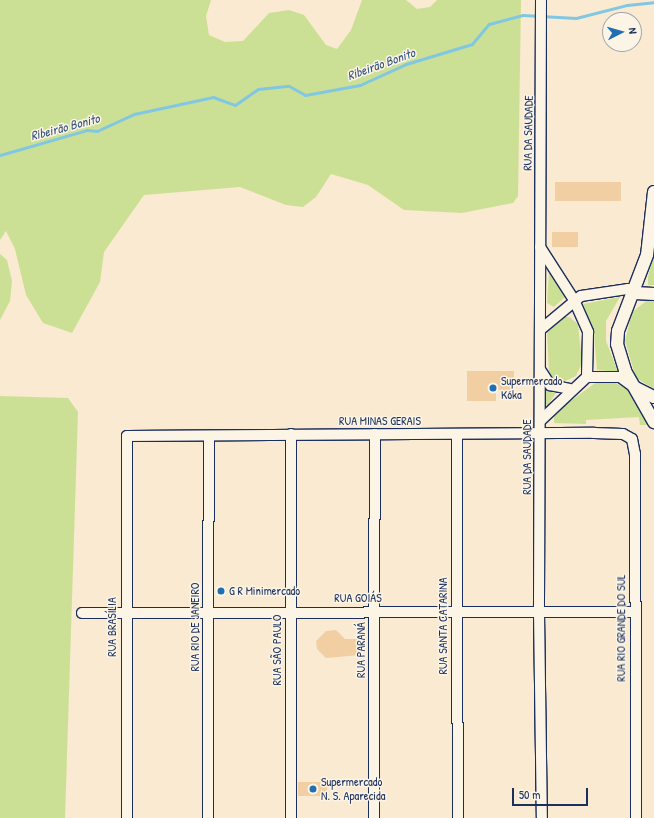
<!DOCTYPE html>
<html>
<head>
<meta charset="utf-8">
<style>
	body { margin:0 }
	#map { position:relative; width:654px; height:818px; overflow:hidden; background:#f9ead1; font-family:"Patrick Hand",sans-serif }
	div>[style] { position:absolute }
	.green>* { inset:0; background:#cce095 }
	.stream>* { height:3px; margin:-1.5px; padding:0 1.5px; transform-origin:1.5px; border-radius:1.5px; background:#81c7e2 }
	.building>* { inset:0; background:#f2cfa3 }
	.roads { filter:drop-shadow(1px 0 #1b2f5e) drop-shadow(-1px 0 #1b2f5e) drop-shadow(0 1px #1b2f5e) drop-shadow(0 -1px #1b2f5e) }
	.minor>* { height:10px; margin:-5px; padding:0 5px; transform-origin:5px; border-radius:5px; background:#fcf5e5 }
	.major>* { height:12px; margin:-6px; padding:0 6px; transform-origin:6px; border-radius:6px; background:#fcf5e5 }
	.dots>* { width:11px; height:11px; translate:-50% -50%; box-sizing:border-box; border:2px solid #fcf5e5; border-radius:50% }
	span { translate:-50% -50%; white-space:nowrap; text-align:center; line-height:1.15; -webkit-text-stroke:3px #fcf5e5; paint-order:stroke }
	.street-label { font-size:12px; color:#1b2f5e }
	.poi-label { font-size:12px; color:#1b2f5e }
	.left { translate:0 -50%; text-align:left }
	.water-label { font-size:13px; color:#34557f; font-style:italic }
	.north { position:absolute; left:602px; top:12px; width:40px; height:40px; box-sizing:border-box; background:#fcf5e5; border:1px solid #a2a6af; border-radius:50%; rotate:84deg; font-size:11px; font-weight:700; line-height:16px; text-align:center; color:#1b2f5e }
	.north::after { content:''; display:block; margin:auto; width:14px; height:18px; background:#1f6fb2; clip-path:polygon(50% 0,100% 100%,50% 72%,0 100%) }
	.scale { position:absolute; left:512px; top:788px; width:76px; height:18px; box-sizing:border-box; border:2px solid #1b2f5e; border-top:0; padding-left:5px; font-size:12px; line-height:14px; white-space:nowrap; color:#1b2f5e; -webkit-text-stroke:3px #fcf5e5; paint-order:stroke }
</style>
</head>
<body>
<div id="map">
	<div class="green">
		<i style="clip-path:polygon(0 0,211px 0,206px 16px,209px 35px,225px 42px,243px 41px,269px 13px,289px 10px,304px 15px,326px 45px,337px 49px,351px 30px,362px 0,406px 0,417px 9px,430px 7px,437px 0,521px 0,518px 196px,513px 203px,462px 213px,404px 210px,368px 185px,331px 174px,316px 197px,303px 207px,286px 205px,240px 187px,144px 195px,104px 252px,100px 282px,72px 333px,43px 323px,26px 295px,15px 249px,6px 231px,0 240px)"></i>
		<i style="clip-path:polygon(654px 248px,654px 285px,648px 285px,648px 278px)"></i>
		<i style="clip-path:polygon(0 254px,7px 260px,12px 281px,10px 301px,0 320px)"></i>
		<i style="clip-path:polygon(549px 272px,566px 296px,554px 307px,547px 303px)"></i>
		<i style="clip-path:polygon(620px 297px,606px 321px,606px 341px,618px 372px,597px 370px,594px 334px,583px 304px)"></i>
		<i style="clip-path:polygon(649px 299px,654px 299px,654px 389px,636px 378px,625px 341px,632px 312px)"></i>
		<i style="clip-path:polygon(562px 317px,569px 317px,578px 324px,582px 363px,576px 376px,563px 382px,553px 379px,549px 372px,547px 333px)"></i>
		<i style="clip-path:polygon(598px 381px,612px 381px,628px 390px,651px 425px,640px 425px,639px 417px,586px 420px,586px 424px,554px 423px,554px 413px)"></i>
		<i style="clip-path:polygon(545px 390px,556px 393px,548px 405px,545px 405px)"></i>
		<i style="clip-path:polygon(0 396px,68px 398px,78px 412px,65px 818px,0 818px)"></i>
	</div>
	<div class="stream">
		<i style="left:0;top:155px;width:91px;rotate:-16deg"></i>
		<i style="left:87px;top:130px;width:10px;rotate:6deg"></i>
		<i style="left:97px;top:131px;width:41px;rotate:-24.7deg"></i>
		<i style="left:134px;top:114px;width:81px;rotate:-12.1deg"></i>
		<i style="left:213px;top:97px;width:23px;rotate:20deg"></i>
		<i style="left:235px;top:105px;width:28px;rotate:-35deg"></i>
		<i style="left:258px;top:89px;width:31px;rotate:-6deg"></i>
		<i style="left:289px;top:86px;width:18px;rotate:29deg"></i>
		<i style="left:305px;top:95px;width:56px;rotate:-10.3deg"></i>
		<i style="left:360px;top:85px;width:51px;rotate:-24.5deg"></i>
		<i style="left:406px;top:64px;width:69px;rotate:-16.9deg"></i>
		<i style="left:472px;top:44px;width:26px;rotate:-50deg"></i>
		<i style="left:489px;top:24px;width:35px;rotate:-15deg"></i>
		<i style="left:523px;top:15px;width:53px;rotate:3.2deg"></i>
		<i style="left:576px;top:18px;width:53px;rotate:-14.3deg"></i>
		<i style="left:627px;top:5px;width:27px;rotate:-6deg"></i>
	</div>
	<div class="building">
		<i style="clip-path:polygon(555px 182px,621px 182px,621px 201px,555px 201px)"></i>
		<i style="clip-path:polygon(552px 232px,578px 232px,578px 247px,552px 247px)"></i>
		<i style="clip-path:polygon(467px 371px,514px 371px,514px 390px,496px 390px,496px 401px,467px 401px)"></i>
		<i style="clip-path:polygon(336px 630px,345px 639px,359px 639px,360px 655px,326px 658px,317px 649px,316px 641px,326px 631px)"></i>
		<i style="clip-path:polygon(298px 782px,327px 782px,327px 796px,298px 796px)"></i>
	</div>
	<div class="roads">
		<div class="minor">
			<i style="left:541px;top:0;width:613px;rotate:90.19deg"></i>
			<i style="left:539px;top:613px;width:205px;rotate:89.2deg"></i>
			<i style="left:540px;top:247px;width:63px;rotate:57.3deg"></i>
			<i style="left:574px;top:300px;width:35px;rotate:66deg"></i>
			<i style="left:588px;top:332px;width:45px;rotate:91.3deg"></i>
			<i style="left:540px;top:330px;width:53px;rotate:-39.7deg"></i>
			<i style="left:581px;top:296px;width:48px;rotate:-8.5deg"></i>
			<i style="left:628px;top:289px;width:8px;rotate:30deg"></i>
			<i style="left:541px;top:371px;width:17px;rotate:57deg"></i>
			<i style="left:550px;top:385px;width:20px;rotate:11deg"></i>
			<i style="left:541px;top:420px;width:63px;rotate:-43.1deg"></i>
			<i style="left:587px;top:377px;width:33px"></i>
			<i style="left:620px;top:377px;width:14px;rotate:36deg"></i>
			<i style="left:291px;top:434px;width:384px;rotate:90deg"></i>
			<i style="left:457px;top:434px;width:384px;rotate:89.9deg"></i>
			<i style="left:82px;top:613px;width:551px;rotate:-0.1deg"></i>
			<i style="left:127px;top:818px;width:382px;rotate:-90deg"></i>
			<i style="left:127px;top:436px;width:467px;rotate:-0.4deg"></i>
			<i style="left:594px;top:433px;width:29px;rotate:2deg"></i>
			<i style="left:623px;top:434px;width:10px;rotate:29deg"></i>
			<i style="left:632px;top:439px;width:15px;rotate:79deg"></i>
			<i style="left:635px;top:454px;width:364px;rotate:89.8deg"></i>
			<i style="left:208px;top:818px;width:382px;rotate:-89.9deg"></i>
			<i style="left:374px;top:818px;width:384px;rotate:-89.9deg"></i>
		</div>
		<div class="major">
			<i style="left:654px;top:192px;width:63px;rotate:96.3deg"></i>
			<i style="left:647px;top:255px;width:81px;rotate:110.9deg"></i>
			<i style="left:618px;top:331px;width:13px;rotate:94deg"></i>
			<i style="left:617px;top:344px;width:28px;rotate:73deg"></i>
			<i style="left:625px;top:371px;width:59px;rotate:60.4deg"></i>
			<i style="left:635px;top:293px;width:19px;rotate:3deg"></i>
			<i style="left:636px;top:388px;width:20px;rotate:27deg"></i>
		</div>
	</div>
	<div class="dots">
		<i style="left:493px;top:388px;background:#1f6fb2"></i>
		<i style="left:221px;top:591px;background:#1f6fb2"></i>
		<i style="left:313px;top:789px;background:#1f6fb2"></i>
	</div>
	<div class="street-label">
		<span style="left:528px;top:133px;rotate:-89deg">RUA DA SAUDADE</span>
		<span style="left:380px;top:421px">RUA MINAS GERAIS</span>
		<span style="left:527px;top:457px;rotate:-90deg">RUA DA SAUDADE</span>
		<span style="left:358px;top:598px">RUA GOIÁS</span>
		<span style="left:443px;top:626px;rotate:-90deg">RUA SANTA CATARINA</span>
		<span style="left:112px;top:627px;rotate:-90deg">RUA BRASÍLIA</span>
		<span style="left:195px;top:627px;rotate:-90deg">RUA RIO DE JANEIRO</span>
		<span style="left:621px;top:628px;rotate:-90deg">RUA RIO GRANDE DO SUL</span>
		<span style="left:277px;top:650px;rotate:-90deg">RUA SÃO PAULO</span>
		<span style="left:361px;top:650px;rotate:-90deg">RUA PARANÁ</span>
	</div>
	<div class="poi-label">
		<span class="left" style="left:501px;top:388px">Supermercado<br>Kóka</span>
		<span class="left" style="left:229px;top:591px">G R Minimercado</span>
		<span class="left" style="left:321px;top:789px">Supermercado<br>N. S. Aparecida</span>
	</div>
	<div class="water-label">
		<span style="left:381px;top:64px;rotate:-20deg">Ribeirão Bonito</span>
		<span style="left:65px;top:127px;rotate:-15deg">Ribeirão Bonito</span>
	</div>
	<div class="north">N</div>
	<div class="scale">50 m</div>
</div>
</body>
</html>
